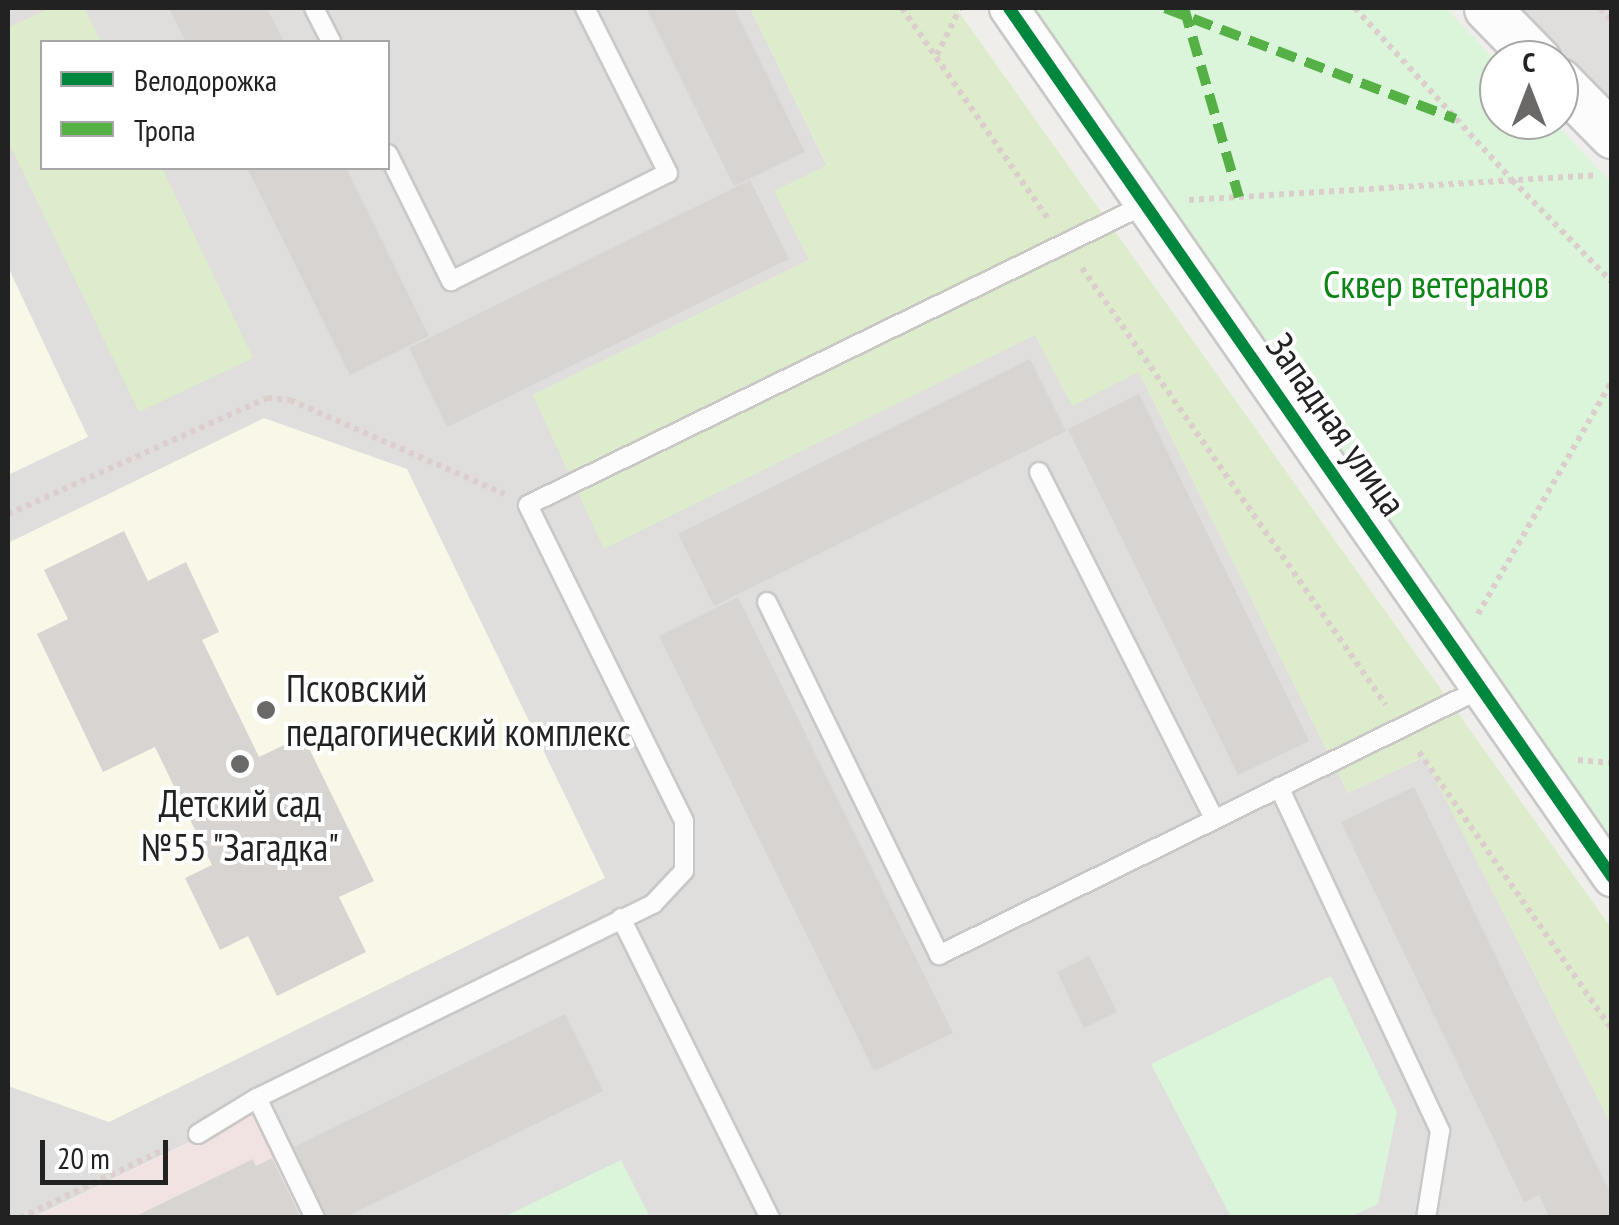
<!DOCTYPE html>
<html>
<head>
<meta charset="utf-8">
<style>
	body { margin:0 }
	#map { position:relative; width:1619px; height:1225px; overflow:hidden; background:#f0eeeb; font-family:"PT Sans Narrow",sans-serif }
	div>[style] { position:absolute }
	.residential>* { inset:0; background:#dfdedc }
	.commercial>* { inset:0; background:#f1e3e1 }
	.education>* { inset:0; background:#f8f7e8 }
	.grass>* { inset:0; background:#ddeccb }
	.park>* { inset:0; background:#daf5da }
	.building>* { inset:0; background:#d7d4d2 }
	.path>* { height:6px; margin-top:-3px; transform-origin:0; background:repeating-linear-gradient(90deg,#dccecd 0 5px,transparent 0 10px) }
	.roads { filter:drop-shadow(2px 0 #c9c8c7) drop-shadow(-2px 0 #c9c8c7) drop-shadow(0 2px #c9c8c7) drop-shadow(0 -2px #c9c8c7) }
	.service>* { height:18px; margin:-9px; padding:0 9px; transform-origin:9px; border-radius:9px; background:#fdfcfc }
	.minor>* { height:38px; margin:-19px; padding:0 19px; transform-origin:19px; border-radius:19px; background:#fdfcfc }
	.tertiary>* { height:45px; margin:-22.5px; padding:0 22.5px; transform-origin:22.5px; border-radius:22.5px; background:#fdfcfc }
	.quiet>* { height:10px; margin-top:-5px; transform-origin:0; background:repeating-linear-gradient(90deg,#55b145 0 20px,transparent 0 30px) }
	.cycleway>* { height:12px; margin:-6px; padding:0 6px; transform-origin:6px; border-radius:6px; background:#00873e }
	.dots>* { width:28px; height:28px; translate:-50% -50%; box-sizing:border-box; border:5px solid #fff; border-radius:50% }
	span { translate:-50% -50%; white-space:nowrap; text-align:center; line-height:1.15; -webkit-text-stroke:8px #fff; paint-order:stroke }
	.park-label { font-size:38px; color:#0c8416 }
	.street-label { font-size:38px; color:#222 }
	.poi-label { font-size:38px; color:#222 }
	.left { translate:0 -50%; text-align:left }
	.frame { position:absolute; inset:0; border:10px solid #222; pointer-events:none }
	.legend { position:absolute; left:40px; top:40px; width:350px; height:130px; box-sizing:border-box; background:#fff; border:2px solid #a7a7a7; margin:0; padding:12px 18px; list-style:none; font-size:30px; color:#222 }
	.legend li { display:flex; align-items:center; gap:20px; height:50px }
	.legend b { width:50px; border:2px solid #a7a7a7 }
	.north { position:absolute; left:1479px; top:40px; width:100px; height:100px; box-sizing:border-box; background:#fff; border:2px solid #a7a7a7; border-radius:50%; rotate:0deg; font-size:28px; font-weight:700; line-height:40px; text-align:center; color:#222 }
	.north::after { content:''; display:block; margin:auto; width:35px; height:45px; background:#6a6968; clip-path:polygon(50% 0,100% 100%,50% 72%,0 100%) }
	.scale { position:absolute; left:40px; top:1140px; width:128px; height:45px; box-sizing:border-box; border:5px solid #222; border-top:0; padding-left:12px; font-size:30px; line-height:35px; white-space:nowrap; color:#222; -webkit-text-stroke:8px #fff; paint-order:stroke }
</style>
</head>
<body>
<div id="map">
	<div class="residential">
		<i style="clip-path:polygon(evenodd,8px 8px,750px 8px,827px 166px,809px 260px,533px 395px,604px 548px,1036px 334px,1139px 372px,1348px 793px,1424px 757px,1611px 1124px,1611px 1217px,322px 1217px,266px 1105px,34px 1217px,8px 1217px,8px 8px,42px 42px,388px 42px,388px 168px,42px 168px,42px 42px)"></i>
		<i style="clip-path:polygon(1520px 8px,1611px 8px,1611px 104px)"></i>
	</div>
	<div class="commercial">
		<i style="clip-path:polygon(267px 1105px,322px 1218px,34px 1218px)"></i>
	</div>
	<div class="education">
		<i style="clip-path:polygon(8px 267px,88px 437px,8px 475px)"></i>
		<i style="clip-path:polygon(264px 418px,407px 469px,605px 878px,109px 1122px,8px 1086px,8px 543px)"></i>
	</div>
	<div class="grass">
		<i style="clip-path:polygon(50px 8px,84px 8px,101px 42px,42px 42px,42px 168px,162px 168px,253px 358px,139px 412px,8px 141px,8px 28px)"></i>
		<i style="clip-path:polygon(750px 8px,956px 8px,1611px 928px,1611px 1124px,1424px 757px,1348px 793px,1139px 372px,1072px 406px,1035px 335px,604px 549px,533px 395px,809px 260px,774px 191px,827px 165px)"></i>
	</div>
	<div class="park">
		<i style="clip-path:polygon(1030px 8px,1446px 8px,1499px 64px,1499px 120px,1552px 120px,1611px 182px,1611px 844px)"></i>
		<i style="clip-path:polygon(1331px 976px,1397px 1112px,1378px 1204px,1350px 1217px,1231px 1217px,1151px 1064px)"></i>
		<i style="clip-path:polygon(621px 1160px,650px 1217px,504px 1217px)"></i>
	</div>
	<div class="building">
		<i style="clip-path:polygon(169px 8px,267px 8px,284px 42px,186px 42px)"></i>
		<i style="clip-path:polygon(646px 8px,734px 8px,805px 152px,734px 186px)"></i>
		<i style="clip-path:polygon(247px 168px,346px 168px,429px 336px,350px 375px)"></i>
		<i style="clip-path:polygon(750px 180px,789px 259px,447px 427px,409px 348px)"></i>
		<i style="clip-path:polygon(1030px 359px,1066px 431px,714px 606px,678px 534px)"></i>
		<i style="clip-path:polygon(1139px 394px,1309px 741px,1238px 775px,1068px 429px)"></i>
		<i style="clip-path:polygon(124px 531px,148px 581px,186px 562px,219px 632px,202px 640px,259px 757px,303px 736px,374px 881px,339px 897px,366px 952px,277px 996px,248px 936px,220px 950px,185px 878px,212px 865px,155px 747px,103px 772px,37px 634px,68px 619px,44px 570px)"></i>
		<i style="clip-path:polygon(738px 597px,953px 1033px,874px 1071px,659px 636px)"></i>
		<i style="clip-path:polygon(1414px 787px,1612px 1197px,1612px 1218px,1550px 1218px,1539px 1195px,1524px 1202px,1341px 822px)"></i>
		<i style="clip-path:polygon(1089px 956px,1117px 1012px,1084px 1028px,1057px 972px)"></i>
		<i style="clip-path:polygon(565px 1014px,603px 1091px,344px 1218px,327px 1218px,294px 1147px)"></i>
		<i style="clip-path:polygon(272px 1158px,301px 1218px,132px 1218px,253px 1159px,256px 1166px)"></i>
	</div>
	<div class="path">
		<i style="left:902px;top:8px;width:258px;rotate:55.3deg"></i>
		<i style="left:1355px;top:8px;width:233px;rotate:47.6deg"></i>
		<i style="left:1512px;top:180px;width:143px;rotate:45.6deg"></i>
		<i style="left:1600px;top:8px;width:17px;rotate:45deg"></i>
		<i style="left:937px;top:55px;width:52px;rotate:-63.9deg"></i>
		<i style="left:1189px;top:200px;width:407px;rotate:-3.5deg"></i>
		<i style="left:1082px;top:268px;width:532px;rotate:55.18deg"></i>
		<i style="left:8px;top:514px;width:284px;rotate:-24.1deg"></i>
		<i style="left:267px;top:398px;width:23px;rotate:5deg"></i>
		<i style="left:290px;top:400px;width:234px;rotate:23.7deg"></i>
		<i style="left:1478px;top:614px;width:269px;rotate:-60.1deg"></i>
		<i style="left:1419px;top:752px;width:338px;rotate:55.2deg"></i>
		<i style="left:1578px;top:760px;width:34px;rotate:5deg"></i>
		<i style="left:20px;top:1218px;width:170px;rotate:-25.4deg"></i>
	</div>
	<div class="roads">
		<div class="service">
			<i style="left:314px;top:8px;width:38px;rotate:63deg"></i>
			<i style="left:388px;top:154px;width:142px;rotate:63.6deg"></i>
			<i style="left:451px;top:281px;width:242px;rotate:-26.5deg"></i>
			<i style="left:668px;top:173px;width:185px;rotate:-116.7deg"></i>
			<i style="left:1039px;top:472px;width:389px;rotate:63.2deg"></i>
			<i style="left:767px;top:602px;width:393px;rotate:64deg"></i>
			<i style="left:939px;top:955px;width:605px;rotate:-26.18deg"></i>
			<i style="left:1279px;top:787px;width:380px;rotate:64.9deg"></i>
			<i style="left:1440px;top:1131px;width:88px;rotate:99.1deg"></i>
			<i style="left:621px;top:918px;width:335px;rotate:63.6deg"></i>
			<i style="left:257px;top:1098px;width:133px;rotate:64.2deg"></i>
			<i style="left:198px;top:1134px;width:69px;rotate:-31.4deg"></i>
			<i style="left:257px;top:1098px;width:441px;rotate:-26.1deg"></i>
			<i style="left:653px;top:904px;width:45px;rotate:-46.8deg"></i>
			<i style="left:684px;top:871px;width:50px;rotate:-90deg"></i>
			<i style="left:684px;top:821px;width:352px;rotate:-116.3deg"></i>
			<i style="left:528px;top:505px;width:690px;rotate:-25.97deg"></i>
		</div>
		<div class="minor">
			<i style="left:1009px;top:8px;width:1058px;rotate:55.24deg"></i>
		</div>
		<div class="tertiary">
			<i style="left:1487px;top:8px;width:73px;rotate:45.6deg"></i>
			<i style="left:1559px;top:81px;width:76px;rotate:45.5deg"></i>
		</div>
	</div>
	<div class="quiet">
		<i style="left:1165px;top:8px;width:311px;rotate:20.9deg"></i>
		<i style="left:1184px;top:8px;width:197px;rotate:73.8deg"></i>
	</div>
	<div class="cycleway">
		<i style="left:1009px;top:8px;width:1058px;rotate:55.24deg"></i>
	</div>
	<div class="dots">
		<i style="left:266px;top:710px;background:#6a6968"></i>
		<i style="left:240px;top:764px;background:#6a6968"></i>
	</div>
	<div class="park-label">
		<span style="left:1436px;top:284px">Сквер ветеранов</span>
	</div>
	<div class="street-label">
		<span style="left:1337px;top:424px;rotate:55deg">Западная улица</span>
	</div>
	<div class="poi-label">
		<span class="left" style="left:286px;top:710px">Псковский<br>педагогический комплекс</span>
		<span style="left:240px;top:825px">Детский сад<br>№55 "Загадка"</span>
	</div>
	<div class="frame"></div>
	<ul class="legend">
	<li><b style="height:12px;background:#00873e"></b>Велодорожка</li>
	<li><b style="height:12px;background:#55b145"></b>Тропа</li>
	</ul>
	<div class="north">С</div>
	<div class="scale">20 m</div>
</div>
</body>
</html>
